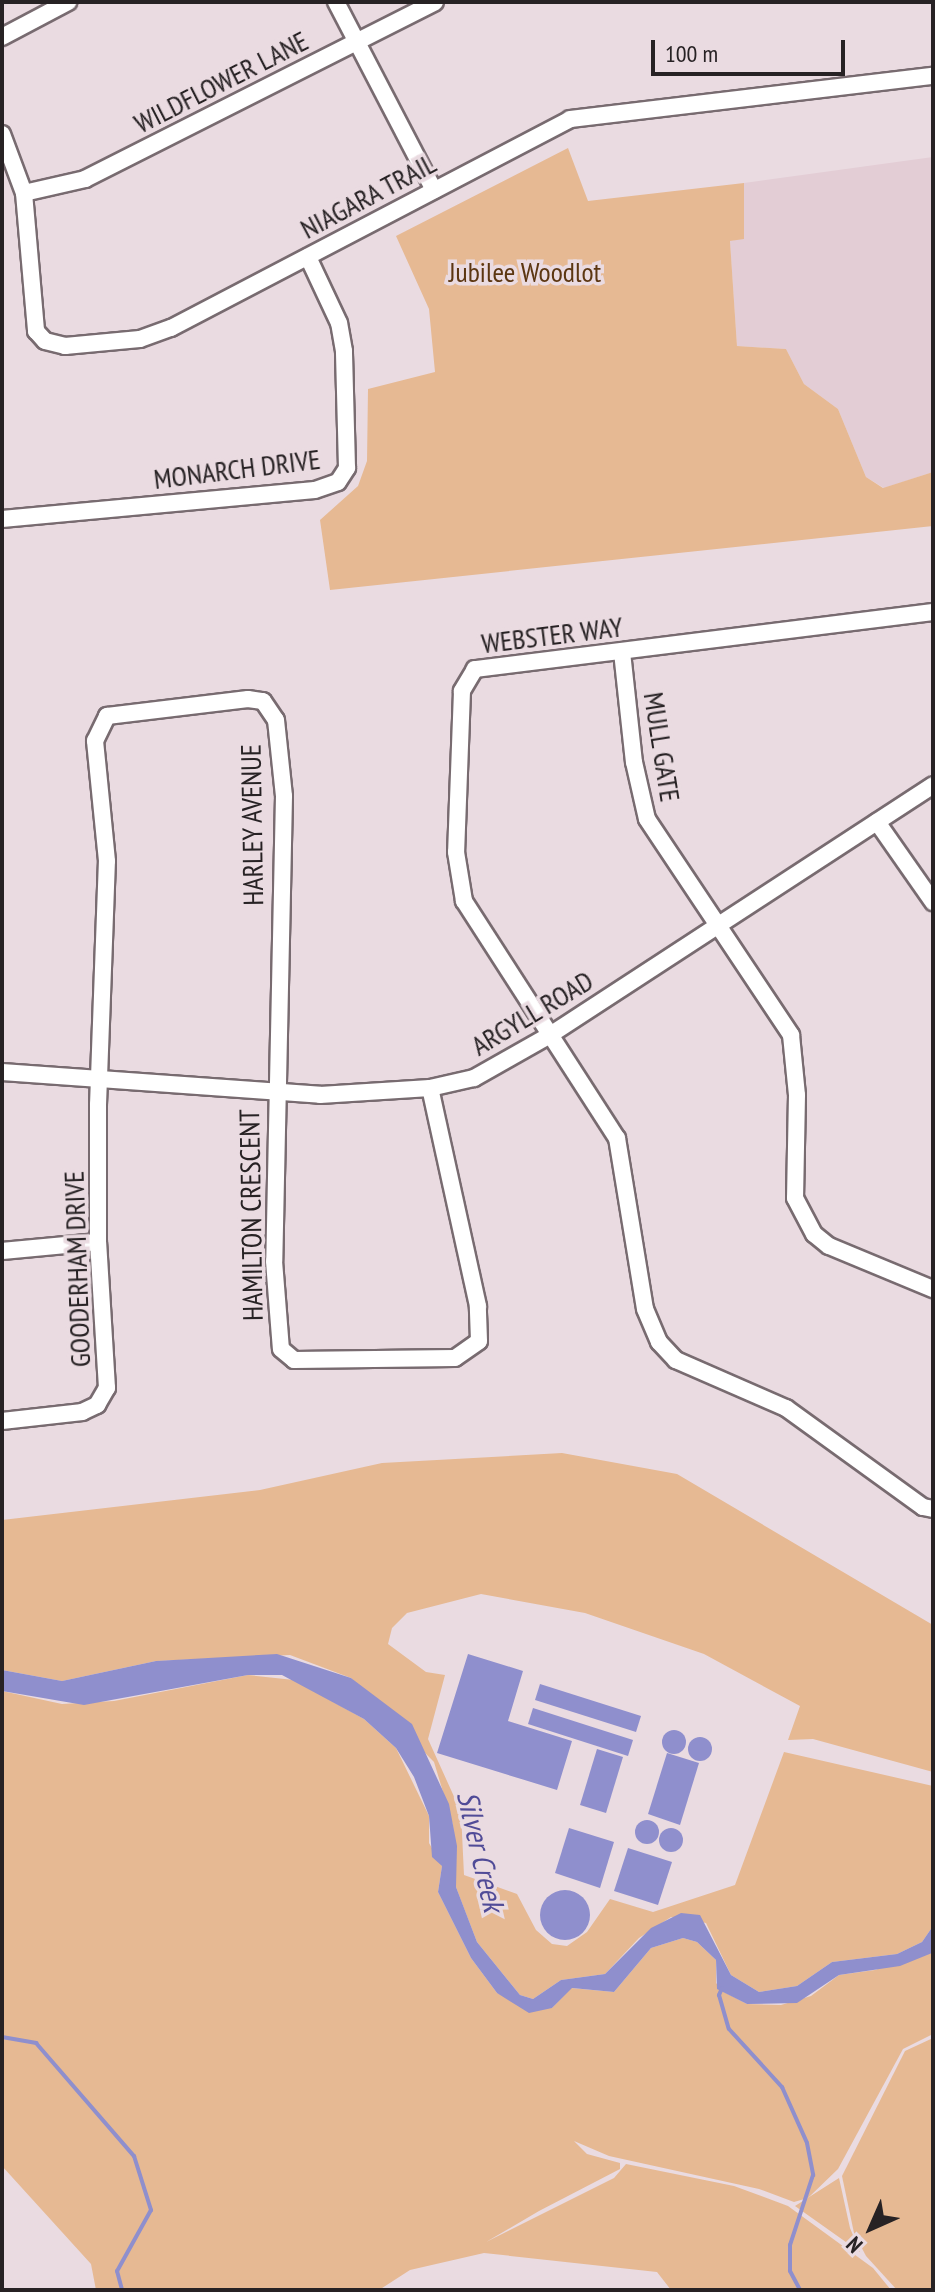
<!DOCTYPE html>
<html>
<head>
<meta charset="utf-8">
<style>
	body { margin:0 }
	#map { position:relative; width:935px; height:2292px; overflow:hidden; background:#eadbe1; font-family:"PT Sans Narrow",sans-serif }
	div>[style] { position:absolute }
	.built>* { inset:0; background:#e3cdd5 }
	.green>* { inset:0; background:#e6b993 }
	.water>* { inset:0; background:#8f8fcd }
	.round { border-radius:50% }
	.stream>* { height:4px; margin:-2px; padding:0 2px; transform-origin:2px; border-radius:2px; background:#8f8fcd }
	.roads { filter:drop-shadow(2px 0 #786b70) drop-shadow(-2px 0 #786b70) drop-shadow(0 2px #786b70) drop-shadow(0 -2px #786b70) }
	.minor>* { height:16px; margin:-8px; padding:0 8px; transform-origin:8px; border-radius:8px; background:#fff }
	span { translate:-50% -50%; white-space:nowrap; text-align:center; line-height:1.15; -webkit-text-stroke:7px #eadbe1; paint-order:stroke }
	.street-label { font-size:28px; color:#272224 }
	.park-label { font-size:28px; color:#5c3611 }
	.water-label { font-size:30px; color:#504b97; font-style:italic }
	.frame { position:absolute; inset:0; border:4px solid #272224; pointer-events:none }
	.north { position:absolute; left:831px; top:2188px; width:80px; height:80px; -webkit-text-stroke:6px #eadbe1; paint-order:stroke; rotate:225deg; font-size:22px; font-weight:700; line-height:32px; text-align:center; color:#272224 }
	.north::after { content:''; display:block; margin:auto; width:28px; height:36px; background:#272224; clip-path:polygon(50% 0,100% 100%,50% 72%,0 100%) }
	.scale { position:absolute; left:651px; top:40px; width:194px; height:36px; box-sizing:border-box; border:4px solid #272224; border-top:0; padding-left:10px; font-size:24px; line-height:28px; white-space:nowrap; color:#272224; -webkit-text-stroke:6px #eadbe1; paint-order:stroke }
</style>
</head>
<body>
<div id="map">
	<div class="built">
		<i style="clip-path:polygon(933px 157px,933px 472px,884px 488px,866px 477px,838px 409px,804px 384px,786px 349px,737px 346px,730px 241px,744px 238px,744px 183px)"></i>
	</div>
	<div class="green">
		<i style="clip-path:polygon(568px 148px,588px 201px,744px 183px,744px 239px,730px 241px,737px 346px,786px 349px,804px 384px,838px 409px,866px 477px,883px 488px,933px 472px,933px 526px,330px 590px,320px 520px,358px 486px,367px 461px,368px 389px,435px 372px,429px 309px,396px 236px)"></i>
		<i style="clip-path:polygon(562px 1453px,677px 1474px,933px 1625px,933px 1772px,813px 1739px,788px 1740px,800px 1706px,704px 1654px,585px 1613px,481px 1594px,407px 1613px,392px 1628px,388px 1644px,426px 1672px,445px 1675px,428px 1739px,461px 1812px,464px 1875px,517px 1894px,536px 1930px,552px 1944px,567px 1946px,587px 1932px,610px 1899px,653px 1912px,735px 1885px,784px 1752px,933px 1786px,933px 1926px,922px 1942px,897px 1954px,832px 1962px,797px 1986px,759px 1992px,731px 1975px,706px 1923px,671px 1917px,639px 1938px,605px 1974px,561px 1980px,533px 1999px,520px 1995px,477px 1942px,462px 1903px,456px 1887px,453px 1825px,434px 1762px,351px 1678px,290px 1655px,156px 1661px,62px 1681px,2px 1670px,2px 1520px,260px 1490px,382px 1463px)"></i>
		<i style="clip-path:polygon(248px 1675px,294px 1680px,364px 1719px,396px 1748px,429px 1816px,429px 1843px,442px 1866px,438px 1892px,471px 1958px,497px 1993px,552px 2008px,571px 1988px,614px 1992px,651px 1948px,683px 1938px,697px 1942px,716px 1960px,716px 1983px,724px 1992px,747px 2004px,781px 2005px,811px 1996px,839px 1975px,875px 1970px,933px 1950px,933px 2034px,903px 2049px,838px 2169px,808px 2198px,794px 2202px,759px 2189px,609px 2156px,574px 2141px,587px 2154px,620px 2163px,620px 2169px,539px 2211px,486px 2242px,614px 2178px,626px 2164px,734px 2186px,788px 2206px,873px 2268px,891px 2290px,671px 2290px,657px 2272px,484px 2253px,410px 2270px,379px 2290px,96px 2290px,91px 2264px,2px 2166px,2px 1691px,62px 1704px,114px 1701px)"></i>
		<i style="clip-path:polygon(933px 2038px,933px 2290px,897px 2290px,866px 2256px,854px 2233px,842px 2176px,905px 2051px)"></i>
		<i style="clip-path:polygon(839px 2178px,850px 2228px,860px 2252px,795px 2206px)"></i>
	</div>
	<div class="water">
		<i style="clip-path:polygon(277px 1654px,351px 1678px,412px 1724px,449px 1804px,457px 1846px,456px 1887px,477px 1942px,520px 1995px,533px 1999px,561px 1980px,605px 1974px,651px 1928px,681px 1913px,700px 1915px,731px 1975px,759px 1992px,797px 1986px,832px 1962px,897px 1954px,922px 1942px,933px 1926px,932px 1953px,900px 1966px,839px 1975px,797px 2003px,747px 2004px,717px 1989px,716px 1960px,697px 1942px,683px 1938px,651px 1948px,614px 1992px,572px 1988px,552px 2008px,529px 2013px,497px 1993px,471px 1958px,438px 1892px,442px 1866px,432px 1857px,429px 1816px,414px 1777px,396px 1748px,364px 1719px,282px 1675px,248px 1675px,84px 1705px,2px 1691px,2px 1670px,62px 1681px,156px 1661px)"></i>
		<i style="clip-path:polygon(468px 1654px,523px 1671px,508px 1721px,572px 1741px,557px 1790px,437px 1753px)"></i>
		<i style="clip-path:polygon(540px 1684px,641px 1716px,636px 1732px,535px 1700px)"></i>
		<i style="clip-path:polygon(533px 1708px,633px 1740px,628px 1756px,528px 1724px)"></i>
		<i class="round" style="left:662px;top:1730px;width:24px;height:24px"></i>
		<i class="round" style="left:688px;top:1737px;width:24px;height:24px"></i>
		<i style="clip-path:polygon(597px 1749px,623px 1757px,606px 1813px,580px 1805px)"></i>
		<i style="clip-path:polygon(667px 1753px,699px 1763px,680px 1825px,648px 1814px)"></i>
		<i class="round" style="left:635px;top:1820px;width:24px;height:24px"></i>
		<i style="clip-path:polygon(569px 1828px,614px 1842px,600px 1888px,555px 1873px)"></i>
		<i class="round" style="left:659px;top:1828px;width:24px;height:24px"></i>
		<i style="clip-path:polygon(628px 1848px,672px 1862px,658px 1905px,614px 1891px)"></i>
		<i class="round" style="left:540px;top:1890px;width:50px;height:50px"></i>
	</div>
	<div class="stream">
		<i style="left:722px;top:1988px;width:8px;rotate:113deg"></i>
		<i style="left:719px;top:1995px;width:35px;rotate:74deg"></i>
		<i style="left:729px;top:2029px;width:79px;rotate:47.6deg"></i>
		<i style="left:782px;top:2087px;width:61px;rotate:65.9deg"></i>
		<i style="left:807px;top:2143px;width:33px;rotate:79deg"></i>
		<i style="left:813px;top:2175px;width:74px;rotate:108.2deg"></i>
		<i style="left:790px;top:2245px;width:26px;rotate:90deg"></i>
		<i style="left:790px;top:2271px;width:21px;rotate:62deg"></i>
		<i style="left:2px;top:2037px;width:35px;rotate:10deg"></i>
		<i style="left:36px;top:2043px;width:150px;rotate:49.1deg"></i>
		<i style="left:134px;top:2156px;width:57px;rotate:72.5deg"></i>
		<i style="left:151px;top:2210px;width:70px;rotate:119.1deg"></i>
		<i style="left:117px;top:2271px;width:20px;rotate:75deg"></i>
	</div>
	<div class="roads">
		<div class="minor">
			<i style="left:336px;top:2px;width:212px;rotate:62.5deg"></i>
			<i style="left:2px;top:37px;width:75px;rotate:-27.9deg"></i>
			<i style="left:2px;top:134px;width:63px;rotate:69.6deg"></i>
			<i style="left:24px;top:193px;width:139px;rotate:85deg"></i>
			<i style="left:36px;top:331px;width:13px;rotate:48deg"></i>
			<i style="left:45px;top:341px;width:21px;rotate:14deg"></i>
			<i style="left:65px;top:346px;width:75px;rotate:-5.3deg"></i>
			<i style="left:140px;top:339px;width:33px;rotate:-20deg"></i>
			<i style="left:171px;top:328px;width:450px;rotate:-27.6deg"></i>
			<i style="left:570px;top:119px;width:366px;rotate:-6.8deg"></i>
			<i style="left:24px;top:193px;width:63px;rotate:-12.9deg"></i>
			<i style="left:85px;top:179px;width:392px;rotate:-26.8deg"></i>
			<i style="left:2px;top:519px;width:314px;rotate:-5.3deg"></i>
			<i style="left:315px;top:490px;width:24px;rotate:-19deg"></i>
			<i style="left:338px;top:482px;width:17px;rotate:-57deg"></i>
			<i style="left:347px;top:468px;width:117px;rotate:-91.5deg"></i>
			<i style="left:344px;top:351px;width:28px;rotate:-100deg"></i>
			<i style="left:339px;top:323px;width:73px;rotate:-115.2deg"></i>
			<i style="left:933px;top:612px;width:462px;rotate:172.9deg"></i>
			<i style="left:475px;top:669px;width:26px;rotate:121deg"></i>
			<i style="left:462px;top:691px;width:161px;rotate:92.1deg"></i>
			<i style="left:456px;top:852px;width:50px;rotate:80.7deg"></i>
			<i style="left:464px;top:901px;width:282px;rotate:57.2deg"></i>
			<i style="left:617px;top:1138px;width:173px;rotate:80.7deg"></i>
			<i style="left:645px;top:1309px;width:36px;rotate:67deg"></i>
			<i style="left:659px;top:1342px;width:25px;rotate:47deg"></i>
			<i style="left:676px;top:1360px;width:120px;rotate:23.6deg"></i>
			<i style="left:786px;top:1408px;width:169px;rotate:35.9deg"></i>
			<i style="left:923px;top:1507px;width:10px;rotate:11deg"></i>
			<i style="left:622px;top:652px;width:111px;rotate:83.8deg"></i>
			<i style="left:634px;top:762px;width:58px;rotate:77.2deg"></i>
			<i style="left:647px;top:819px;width:260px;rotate:56.3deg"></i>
			<i style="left:791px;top:1035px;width:60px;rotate:84.3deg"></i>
			<i style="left:797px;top:1095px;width:103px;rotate:91.1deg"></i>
			<i style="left:795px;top:1198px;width:41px;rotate:62.2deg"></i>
			<i style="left:814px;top:1234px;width:19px;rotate:39deg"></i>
			<i style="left:829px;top:1246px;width:113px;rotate:22.5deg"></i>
			<i style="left:877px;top:822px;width:98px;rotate:55deg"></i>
			<i style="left:2px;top:1072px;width:319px;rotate:4.1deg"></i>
			<i style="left:320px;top:1095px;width:110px;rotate:-3.6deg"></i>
			<i style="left:430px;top:1088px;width:45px;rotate:-12.8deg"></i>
			<i style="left:474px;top:1078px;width:87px;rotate:-29.5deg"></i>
			<i style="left:550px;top:1035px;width:457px;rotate:-33.1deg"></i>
			<i style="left:2px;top:1251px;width:96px;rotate:-5.4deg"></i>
			<i style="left:2px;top:1421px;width:81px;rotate:-6.4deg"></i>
			<i style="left:82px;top:1412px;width:17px;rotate:-25deg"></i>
			<i style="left:97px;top:1405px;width:20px;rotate:-60deg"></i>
			<i style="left:107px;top:1388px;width:146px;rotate:-93.5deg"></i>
			<i style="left:98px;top:1242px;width:137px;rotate:-90deg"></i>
			<i style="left:98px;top:1105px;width:244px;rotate:-87.9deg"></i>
			<i style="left:107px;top:861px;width:121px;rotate:-95.7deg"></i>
			<i style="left:95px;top:741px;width:28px;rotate:-64deg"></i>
			<i style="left:107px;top:716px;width:142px;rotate:-6.9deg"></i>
			<i style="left:248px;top:699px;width:15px;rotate:8deg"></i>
			<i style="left:263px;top:701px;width:23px;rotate:56deg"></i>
			<i style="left:276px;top:720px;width:76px;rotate:84deg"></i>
			<i style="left:284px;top:796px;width:465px;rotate:91.2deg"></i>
			<i style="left:274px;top:1261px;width:88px;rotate:85.5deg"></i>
			<i style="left:281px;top:1349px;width:17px;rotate:40deg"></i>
			<i style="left:294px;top:1360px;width:161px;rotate:-0.7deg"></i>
			<i style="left:455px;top:1358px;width:29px;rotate:-35deg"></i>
			<i style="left:479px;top:1341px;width:35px;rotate:-92deg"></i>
			<i style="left:478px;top:1306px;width:223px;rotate:-102.4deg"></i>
		</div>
	</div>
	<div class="street-label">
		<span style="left:221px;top:82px;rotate:-27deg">WILDFLOWER LANE</span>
		<span style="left:368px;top:196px;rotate:-28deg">NIAGARA TRAIL</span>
		<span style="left:237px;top:469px;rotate:-7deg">MONARCH DRIVE</span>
		<span style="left:552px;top:635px;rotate:-7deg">WEBSTER WAY</span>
		<span style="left:662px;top:747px;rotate:81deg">MULL GATE</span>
		<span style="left:252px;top:825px;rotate:-91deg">HARLEY AVENUE</span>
		<span style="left:532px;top:1013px;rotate:-31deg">ARGYLL ROAD</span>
		<span style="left:251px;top:1215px;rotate:-91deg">HAMILTON CRESCENT</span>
		<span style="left:77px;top:1269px;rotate:-92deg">GOODERHAM DRIVE</span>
	</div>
	<div class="park-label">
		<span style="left:525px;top:272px">Jubilee Woodlot</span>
	</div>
	<div class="water-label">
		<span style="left:481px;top:1851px;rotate:77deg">Silver Creek</span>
	</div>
	<div class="frame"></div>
	<div class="north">N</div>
	<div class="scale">100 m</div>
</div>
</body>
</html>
